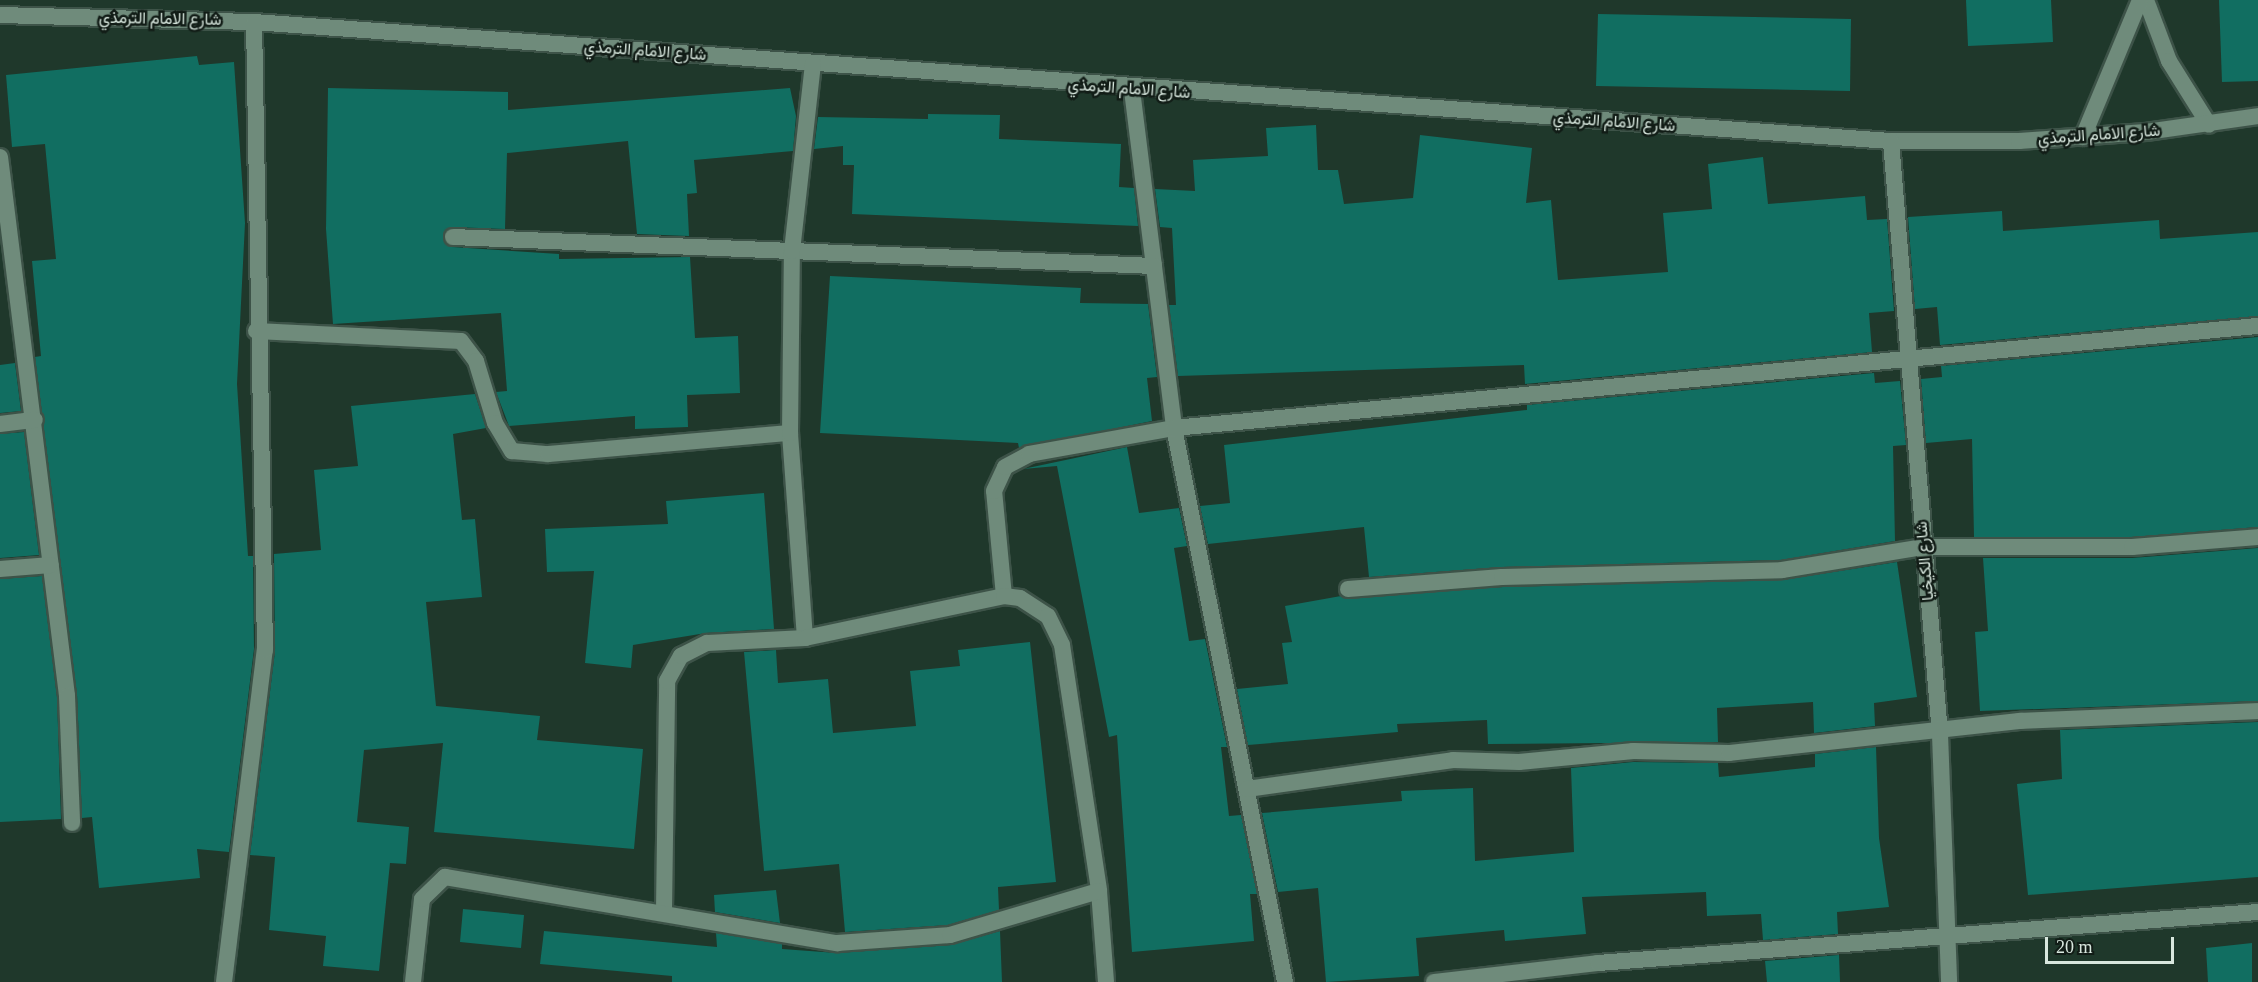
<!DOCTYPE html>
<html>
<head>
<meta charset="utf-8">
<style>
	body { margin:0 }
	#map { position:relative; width:2258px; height:982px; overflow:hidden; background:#1f382b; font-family:"Times New Roman",Vazirmatn,serif }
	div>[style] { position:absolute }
	.building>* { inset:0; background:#116e61 }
	.roads { filter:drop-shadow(2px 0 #3d5348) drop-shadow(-2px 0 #3d5348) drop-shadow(0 2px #3d5348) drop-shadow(0 -2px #3d5348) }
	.minor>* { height:16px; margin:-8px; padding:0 8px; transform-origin:8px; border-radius:8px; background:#6f8b7b }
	span { translate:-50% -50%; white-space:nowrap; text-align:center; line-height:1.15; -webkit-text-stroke:5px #111c16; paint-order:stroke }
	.street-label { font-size:16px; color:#d8e7de }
	.scale { position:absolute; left:2045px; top:937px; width:129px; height:27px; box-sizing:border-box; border:3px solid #d8e7de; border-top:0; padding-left:8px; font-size:18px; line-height:21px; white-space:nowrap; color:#d8e7de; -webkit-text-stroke:4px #111c16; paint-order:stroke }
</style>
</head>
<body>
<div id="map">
	<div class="building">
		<i style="clip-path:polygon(1966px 0,2051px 0,2053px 42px,1968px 46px)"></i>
		<i style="clip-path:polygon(2219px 0,2258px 0,2258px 81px,2222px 82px)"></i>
		<i style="clip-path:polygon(1598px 14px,1851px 19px,1850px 91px,1596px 86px)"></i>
		<i style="clip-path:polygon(197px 56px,199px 65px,234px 62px,245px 223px,237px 384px,248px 556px,253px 556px,254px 649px,229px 852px,197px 849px,200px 878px,99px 888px,92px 817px,82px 818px,77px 695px,35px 357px,41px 356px,32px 261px,56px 259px,45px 144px,12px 147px,6px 75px)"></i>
		<i style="clip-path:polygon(328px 88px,508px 92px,508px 110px,790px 88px,796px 116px,793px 151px,694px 160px,697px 193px,687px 194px,689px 236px,637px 234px,628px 141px,507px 153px,505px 229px,453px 227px,443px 236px,452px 247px,559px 254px,559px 259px,690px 257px,695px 338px,738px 336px,740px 393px,687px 395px,688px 427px,635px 429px,635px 416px,509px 426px,496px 392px,507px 391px,501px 313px,333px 324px,326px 229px)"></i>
		<i style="clip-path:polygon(928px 114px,1000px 115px,999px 139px,1121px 144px,1119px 187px,1134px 188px,1138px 226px,852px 214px,854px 165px,843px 165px,843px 146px,814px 149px,818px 117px,928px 119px)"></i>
		<i style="clip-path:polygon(1316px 125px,1318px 170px,1338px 170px,1344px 204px,1413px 198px,1420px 135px,1532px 148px,1526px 203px,1551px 200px,1558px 280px,1668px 272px,1663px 213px,1712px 209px,1708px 164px,1763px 157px,1768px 204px,1865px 196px,1867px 220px,1887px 219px,1894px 311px,1869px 313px,1872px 352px,1525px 384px,1524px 365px,1178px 376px,1169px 305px,1176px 305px,1172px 228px,1160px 227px,1155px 189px,1195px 191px,1193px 160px,1268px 156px,1266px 128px)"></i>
		<i style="clip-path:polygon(2002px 211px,2003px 231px,2159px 220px,2160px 239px,2258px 232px,2258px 316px,1940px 345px,1937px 307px,1915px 309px,1908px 217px)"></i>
		<i style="clip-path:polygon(830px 276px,1081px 288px,1080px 303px,1148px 304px,1157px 377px,1147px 378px,1152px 421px,1019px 448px,1018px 443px,820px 433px)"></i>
		<i style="clip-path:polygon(2258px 337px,2258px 527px,2132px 537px,1974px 537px,1972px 439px,1926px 443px,1921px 379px,1942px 377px,1941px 366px)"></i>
		<i style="clip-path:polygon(15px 363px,21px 411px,0 413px,0 365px)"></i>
		<i style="clip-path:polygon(1874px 373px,1875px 383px,1900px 381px,1906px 445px,1893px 446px,1895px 541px,1781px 560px,1502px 567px,1369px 577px,1364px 527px,1208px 544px,1200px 506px,1230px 503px,1224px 445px,1527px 410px,1527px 405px)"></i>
		<i style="clip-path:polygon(475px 394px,486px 428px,453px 434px,462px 520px,475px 519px,482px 597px,426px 602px,436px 706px,540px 716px,537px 740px,643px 749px,634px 849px,434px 832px,443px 743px,364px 750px,357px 822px,409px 827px,406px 864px,390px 863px,379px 971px,323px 966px,326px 936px,269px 930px,275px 857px,250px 855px,275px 651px,274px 554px,321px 550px,314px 470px,358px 466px,351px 406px)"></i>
		<i style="clip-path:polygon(24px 432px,39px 555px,0 558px,0 434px)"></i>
		<i style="clip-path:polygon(1127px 447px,1139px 513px,1179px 508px,1187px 546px,1174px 548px,1189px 641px,1205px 639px,1227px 747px,1221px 747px,1229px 816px,1241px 815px,1257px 894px,1250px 894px,1254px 941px,1132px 952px,1117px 735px,1109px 737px,1057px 466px,1023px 469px)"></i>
		<i style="clip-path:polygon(764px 493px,774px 629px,706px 633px,633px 645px,631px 668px,585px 663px,594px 571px,547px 572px,545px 529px,668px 524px,666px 501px)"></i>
		<i style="clip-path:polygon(2258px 548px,2258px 701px,1980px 711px,1975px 632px,1988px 631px,1983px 558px,2132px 558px)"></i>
		<i style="clip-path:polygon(1897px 562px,1917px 697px,1874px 703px,1875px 726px,1814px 733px,1813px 702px,1717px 708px,1718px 742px,1488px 744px,1487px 720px,1397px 724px,1398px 732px,1248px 745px,1237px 689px,1288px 684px,1282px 643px,1292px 642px,1285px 606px,1341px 596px,1503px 587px,1782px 580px)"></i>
		<i style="clip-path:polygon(42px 576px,57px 697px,61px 819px,0 822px,0 579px)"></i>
		<i style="clip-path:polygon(1030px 642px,1056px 882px,998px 887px,999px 910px,948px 925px,845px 932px,839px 864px,764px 871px,744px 652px,776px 650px,778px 683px,828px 679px,833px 733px,916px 726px,910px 671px,960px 666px,958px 650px)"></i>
		<i style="clip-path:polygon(2258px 722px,2258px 877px,2028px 895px,2017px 784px,2062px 779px,2060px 730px)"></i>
		<i style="clip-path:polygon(1876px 747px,1879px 838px,1889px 907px,1837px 912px,1838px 934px,1763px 940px,1761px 914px,1707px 916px,1706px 892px,1582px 897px,1586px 934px,1505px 941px,1504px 930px,1416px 938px,1419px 976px,1326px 982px,1318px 888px,1278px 892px,1262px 813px,1402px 801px,1401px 791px,1473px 788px,1475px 861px,1574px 852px,1571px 768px,1633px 762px,1718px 763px,1719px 777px,1815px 767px,1815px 754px)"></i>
		<i style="clip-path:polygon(776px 890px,780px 923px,715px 912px,714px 895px)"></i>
		<i style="clip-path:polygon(463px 909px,524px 915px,521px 948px,460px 942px)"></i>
		<i style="clip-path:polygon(544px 931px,717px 947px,716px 933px,782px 944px,782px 949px,837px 953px,951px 945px,1000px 931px,1002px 982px,672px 982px,672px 976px,540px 964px)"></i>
		<i style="clip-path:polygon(2252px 943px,2252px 982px,2208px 982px,2206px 948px)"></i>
		<i style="clip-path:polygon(1839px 955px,1840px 982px,1767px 982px,1765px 961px)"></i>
	</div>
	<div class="roads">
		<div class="minor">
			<i style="left:2146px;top:0;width:65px;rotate:69.3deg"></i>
			<i style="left:2169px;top:61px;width:75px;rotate:58deg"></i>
			<i style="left:0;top:15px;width:254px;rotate:1.6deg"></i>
			<i style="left:254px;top:22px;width:1641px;rotate:4.16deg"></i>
			<i style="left:1891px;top:141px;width:128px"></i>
			<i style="left:2019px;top:141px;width:127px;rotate:-4.1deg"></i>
			<i style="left:2146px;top:132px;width:113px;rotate:-8.1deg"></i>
			<i style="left:1132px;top:90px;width:341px;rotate:82.9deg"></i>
			<i style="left:1174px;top:428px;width:565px;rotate:78.67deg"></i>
			<i style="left:2083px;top:137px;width:148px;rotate:-67.4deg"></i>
			<i style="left:1891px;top:141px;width:595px;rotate:85.28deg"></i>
			<i style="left:1940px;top:734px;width:248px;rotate:87.9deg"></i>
			<i style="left:0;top:157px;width:543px;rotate:82.91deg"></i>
			<i style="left:67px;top:696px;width:127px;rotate:87.7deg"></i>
			<i style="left:453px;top:237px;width:702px;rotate:2.37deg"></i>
			<i style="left:256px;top:331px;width:205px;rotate:2.8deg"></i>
			<i style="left:461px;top:341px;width:25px;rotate:53deg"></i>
			<i style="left:476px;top:361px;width:65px;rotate:73deg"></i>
			<i style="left:495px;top:423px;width:33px;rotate:59deg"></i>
			<i style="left:512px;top:451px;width:36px;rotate:5deg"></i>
			<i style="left:548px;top:454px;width:243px;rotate:-5deg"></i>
			<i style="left:0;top:424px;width:35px;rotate:-7deg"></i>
			<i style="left:0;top:569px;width:51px;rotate:-4.5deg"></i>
			<i style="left:1348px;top:589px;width:154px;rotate:-4.5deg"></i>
			<i style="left:1502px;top:577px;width:280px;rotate:-1.4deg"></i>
			<i style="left:1782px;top:570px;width:144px;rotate:-9.2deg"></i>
			<i style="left:1924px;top:547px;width:208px"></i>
			<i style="left:2132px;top:547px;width:126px;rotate:-4.5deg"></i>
			<i style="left:1004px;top:596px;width:105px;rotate:-95.4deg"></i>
			<i style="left:994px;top:491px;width:26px;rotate:-65deg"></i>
			<i style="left:1005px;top:467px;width:27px;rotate:-28deg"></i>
			<i style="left:1029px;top:454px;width:147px;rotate:-10.2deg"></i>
			<i style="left:1174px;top:428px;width:1089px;rotate:-5.38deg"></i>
			<i style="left:805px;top:638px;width:206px;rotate:-94.2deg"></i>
			<i style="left:790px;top:433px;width:182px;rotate:-89.4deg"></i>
			<i style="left:792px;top:251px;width:189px;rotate:-83.6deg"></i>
			<i style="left:1247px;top:789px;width:208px;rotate:-8deg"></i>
			<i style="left:1453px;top:760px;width:66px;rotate:1.7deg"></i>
			<i style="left:1519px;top:762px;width:115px;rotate:-5.5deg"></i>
			<i style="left:1633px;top:751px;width:96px;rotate:1.2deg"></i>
			<i style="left:1729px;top:753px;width:293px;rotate:-6.3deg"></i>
			<i style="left:2020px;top:721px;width:238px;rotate:-2.4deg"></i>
			<i style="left:664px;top:910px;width:229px;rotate:-89.2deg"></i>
			<i style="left:667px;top:681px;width:29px;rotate:-61deg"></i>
			<i style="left:681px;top:656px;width:29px;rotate:-27deg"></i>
			<i style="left:707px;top:643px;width:98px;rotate:-2.9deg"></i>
			<i style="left:805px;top:638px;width:203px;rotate:-11.9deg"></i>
			<i style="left:1004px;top:596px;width:16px;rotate:7deg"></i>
			<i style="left:1020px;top:598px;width:33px;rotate:33deg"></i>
			<i style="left:1048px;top:616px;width:32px;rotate:64deg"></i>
			<i style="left:1062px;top:645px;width:249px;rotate:81.4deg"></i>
			<i style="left:1099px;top:891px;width:91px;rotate:85.6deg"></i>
			<i style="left:224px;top:982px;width:335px;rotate:-83deg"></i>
			<i style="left:265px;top:650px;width:628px;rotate:-91deg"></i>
			<i style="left:413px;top:982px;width:83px;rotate:-83.8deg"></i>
			<i style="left:422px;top:899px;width:32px;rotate:-44deg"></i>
			<i style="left:445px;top:877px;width:398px;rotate:9.6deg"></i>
			<i style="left:837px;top:943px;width:113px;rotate:-4deg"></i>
			<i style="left:950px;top:935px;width:155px;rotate:-16.5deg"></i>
			<i style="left:1434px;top:982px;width:165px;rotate:-6.6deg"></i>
			<i style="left:1598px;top:963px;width:662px;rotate:-4.42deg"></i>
		</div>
	</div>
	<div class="street-label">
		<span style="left:160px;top:19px;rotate:1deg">شارع الامام الترمذي</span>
		<span style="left:645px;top:51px;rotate:4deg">شارع الامام الترمذي</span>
		<span style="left:1129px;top:89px;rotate:4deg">شارع الامام الترمذي</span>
		<span style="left:1614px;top:122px;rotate:4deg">شارع الامام الترمذي</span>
		<span style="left:2099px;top:135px;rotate:-4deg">شارع الامام الترمذي</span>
		<span style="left:1925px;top:561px;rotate:-95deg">شارع الكيخيا</span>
	</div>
	<div class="scale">20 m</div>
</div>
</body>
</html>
